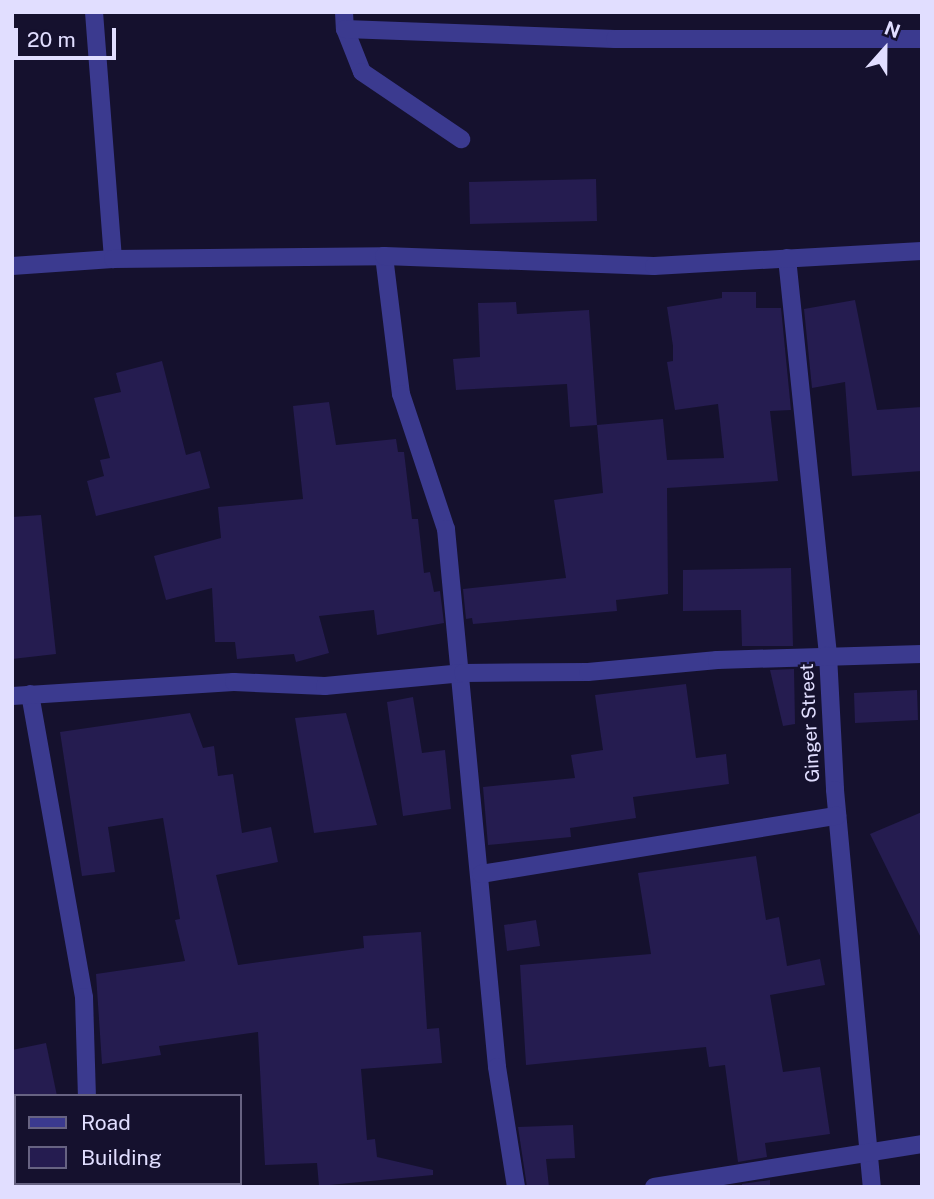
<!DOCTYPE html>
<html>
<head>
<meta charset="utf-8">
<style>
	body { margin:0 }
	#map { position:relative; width:934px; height:1199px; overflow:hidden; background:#15112e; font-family:"Public Sans",sans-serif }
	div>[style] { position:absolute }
	.building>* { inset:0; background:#251c50 }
	.minor>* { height:18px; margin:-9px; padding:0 9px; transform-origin:9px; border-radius:9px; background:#3b3a8f }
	span { translate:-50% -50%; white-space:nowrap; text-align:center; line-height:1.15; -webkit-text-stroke:5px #15112e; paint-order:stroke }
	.street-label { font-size:19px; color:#e1deff }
	.frame { position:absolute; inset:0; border:14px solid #e1deff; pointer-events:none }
	.legend { position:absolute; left:14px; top:1094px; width:228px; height:91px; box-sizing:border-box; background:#15112e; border:2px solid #676382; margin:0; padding:9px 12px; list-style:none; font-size:21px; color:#e1deff }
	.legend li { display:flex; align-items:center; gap:14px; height:35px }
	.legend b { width:35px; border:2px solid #676382 }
	.north { position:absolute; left:850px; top:14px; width:70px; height:70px; -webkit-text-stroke:5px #15112e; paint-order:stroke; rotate:21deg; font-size:19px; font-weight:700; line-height:28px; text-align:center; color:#e1deff }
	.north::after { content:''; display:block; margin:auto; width:24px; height:32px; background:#e1deff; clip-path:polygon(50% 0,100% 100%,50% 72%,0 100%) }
	.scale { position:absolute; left:14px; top:28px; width:102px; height:32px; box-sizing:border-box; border:4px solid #e1deff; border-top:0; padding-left:9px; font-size:21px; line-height:24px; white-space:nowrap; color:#e1deff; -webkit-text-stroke:5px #15112e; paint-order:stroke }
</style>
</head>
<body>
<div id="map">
	<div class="building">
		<i style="clip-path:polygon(596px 179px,597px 221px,470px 224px,469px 182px)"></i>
		<i style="clip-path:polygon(722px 292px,756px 292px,756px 308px,781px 308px,791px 410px,770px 411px,778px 481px,667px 488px,668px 594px,616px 600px,617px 611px,473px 624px,472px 618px,466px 619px,463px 589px,566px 578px,554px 500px,603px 493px,597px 425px,663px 419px,667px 460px,724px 458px,718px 404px,675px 410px,667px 362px,673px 361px,673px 346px,667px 307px,722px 298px)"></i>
		<i style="clip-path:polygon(855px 300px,877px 410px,922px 407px,922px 471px,852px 476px,845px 382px,812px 388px,804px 309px)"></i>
		<i style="clip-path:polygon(516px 302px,517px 314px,589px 310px,597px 425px,570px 427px,567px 384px,456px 390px,453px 359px,480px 357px,478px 303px)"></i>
		<i style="clip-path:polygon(162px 361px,186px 455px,200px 451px,210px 488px,96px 516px,87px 481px,104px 476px,100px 460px,110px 458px,94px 398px,121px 392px,116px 373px)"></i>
		<i style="clip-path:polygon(329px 402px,336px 445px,396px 439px,398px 452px,404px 452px,412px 519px,418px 519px,424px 573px,430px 572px,434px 592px,440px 591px,444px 623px,377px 635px,374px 610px,319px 616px,329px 653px,296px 662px,294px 654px,237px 659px,235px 642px,215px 642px,212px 588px,166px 600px,154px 556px,221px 538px,218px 507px,303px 499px,293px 406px)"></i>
		<i style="clip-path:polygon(41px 515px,56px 654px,12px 659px,12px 517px)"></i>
		<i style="clip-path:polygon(791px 568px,793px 646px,742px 646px,741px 610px,683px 611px,683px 570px)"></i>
		<i style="clip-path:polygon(794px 669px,795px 724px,783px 726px,770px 670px)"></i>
		<i style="clip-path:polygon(686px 684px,696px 758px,726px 754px,729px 784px,633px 797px,636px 818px,570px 828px,571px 837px,488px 845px,483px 787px,575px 778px,571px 755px,603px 750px,595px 695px)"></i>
		<i style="clip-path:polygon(917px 690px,918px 720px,855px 723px,854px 693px)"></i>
		<i style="clip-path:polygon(413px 697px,422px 753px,445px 750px,451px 809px,403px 816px,387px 702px)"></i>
		<i style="clip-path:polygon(190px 713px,203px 748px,214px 746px,218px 776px,233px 774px,242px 833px,271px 827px,278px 862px,216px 875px,238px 965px,364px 948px,363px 936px,421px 932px,427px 1029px,439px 1028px,442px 1063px,361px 1069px,367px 1140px,375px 1139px,377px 1157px,433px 1170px,433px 1175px,319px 1186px,317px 1163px,265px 1165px,258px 1032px,159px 1046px,161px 1055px,102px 1064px,96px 974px,185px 961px,175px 920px,180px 919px,163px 818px,108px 827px,115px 872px,82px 876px,60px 732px)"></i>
		<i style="clip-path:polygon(346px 713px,377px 825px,314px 833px,295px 718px)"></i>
		<i style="clip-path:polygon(922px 812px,922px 940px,870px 834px)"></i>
		<i style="clip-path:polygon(756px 856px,766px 920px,779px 917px,787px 966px,820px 959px,825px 985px,770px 995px,783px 1072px,820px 1067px,830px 1134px,765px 1143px,767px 1157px,738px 1162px,725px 1065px,709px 1067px,706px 1047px,526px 1065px,520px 965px,651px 954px,638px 873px)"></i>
		<i style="clip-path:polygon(536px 920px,540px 946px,507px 951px,504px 925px)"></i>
		<i style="clip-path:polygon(46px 1043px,57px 1096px,12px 1096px,12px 1050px)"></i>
		<i style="clip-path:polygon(573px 1125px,575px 1158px,546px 1159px,549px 1187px,527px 1187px,518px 1127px)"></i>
		<i style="clip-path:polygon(770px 1180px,770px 1187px,742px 1187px,742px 1184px)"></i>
	</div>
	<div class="minor">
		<i style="left:94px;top:12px;width:248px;rotate:85.6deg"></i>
		<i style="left:344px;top:12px;width:17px;rotate:87deg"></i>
		<i style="left:345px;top:29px;width:46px;rotate:68.4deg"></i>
		<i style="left:362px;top:72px;width:120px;rotate:34.1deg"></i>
		<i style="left:345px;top:29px;width:270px;rotate:2.1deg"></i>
		<i style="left:615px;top:39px;width:307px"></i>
		<i style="left:384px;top:256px;width:139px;rotate:83deg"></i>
		<i style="left:401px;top:394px;width:142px;rotate:71.6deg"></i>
		<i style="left:446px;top:529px;width:540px;rotate:84.58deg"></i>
		<i style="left:497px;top:1067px;width:121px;rotate:81deg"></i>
		<i style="left:787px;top:258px;width:399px;rotate:84.1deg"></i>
		<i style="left:828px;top:655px;width:135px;rotate:87deg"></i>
		<i style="left:835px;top:790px;width:399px;rotate:84.7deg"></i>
		<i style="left:12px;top:266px;width:101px;rotate:-4deg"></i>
		<i style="left:113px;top:259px;width:271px;rotate:-0.6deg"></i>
		<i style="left:384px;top:256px;width:270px;rotate:2.1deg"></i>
		<i style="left:654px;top:266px;width:268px;rotate:-3.2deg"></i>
		<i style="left:30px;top:694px;width:308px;rotate:79.9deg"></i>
		<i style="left:84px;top:997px;width:99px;rotate:88.3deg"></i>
		<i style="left:12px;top:696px;width:222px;rotate:-3.6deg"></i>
		<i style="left:234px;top:682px;width:91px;rotate:2.5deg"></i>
		<i style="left:325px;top:686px;width:139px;rotate:-5.4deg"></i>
		<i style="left:463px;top:673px;width:125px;rotate:-0.5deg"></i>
		<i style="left:588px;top:672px;width:130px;rotate:-5.3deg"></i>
		<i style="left:717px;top:660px;width:205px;rotate:-1.7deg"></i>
		<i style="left:481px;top:874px;width:361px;rotate:-9.3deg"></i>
		<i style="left:100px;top:1183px;width:4px;rotate:90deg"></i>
		<i style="left:654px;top:1187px;width:271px;rotate:-9.1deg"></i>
	</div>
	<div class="street-label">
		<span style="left:810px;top:723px;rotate:-93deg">Ginger Street</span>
	</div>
	<div class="frame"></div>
	<ul class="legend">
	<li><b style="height:9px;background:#3b3a8f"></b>Road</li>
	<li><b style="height:19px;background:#251c50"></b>Building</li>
	</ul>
	<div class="north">N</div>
	<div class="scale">20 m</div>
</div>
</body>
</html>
